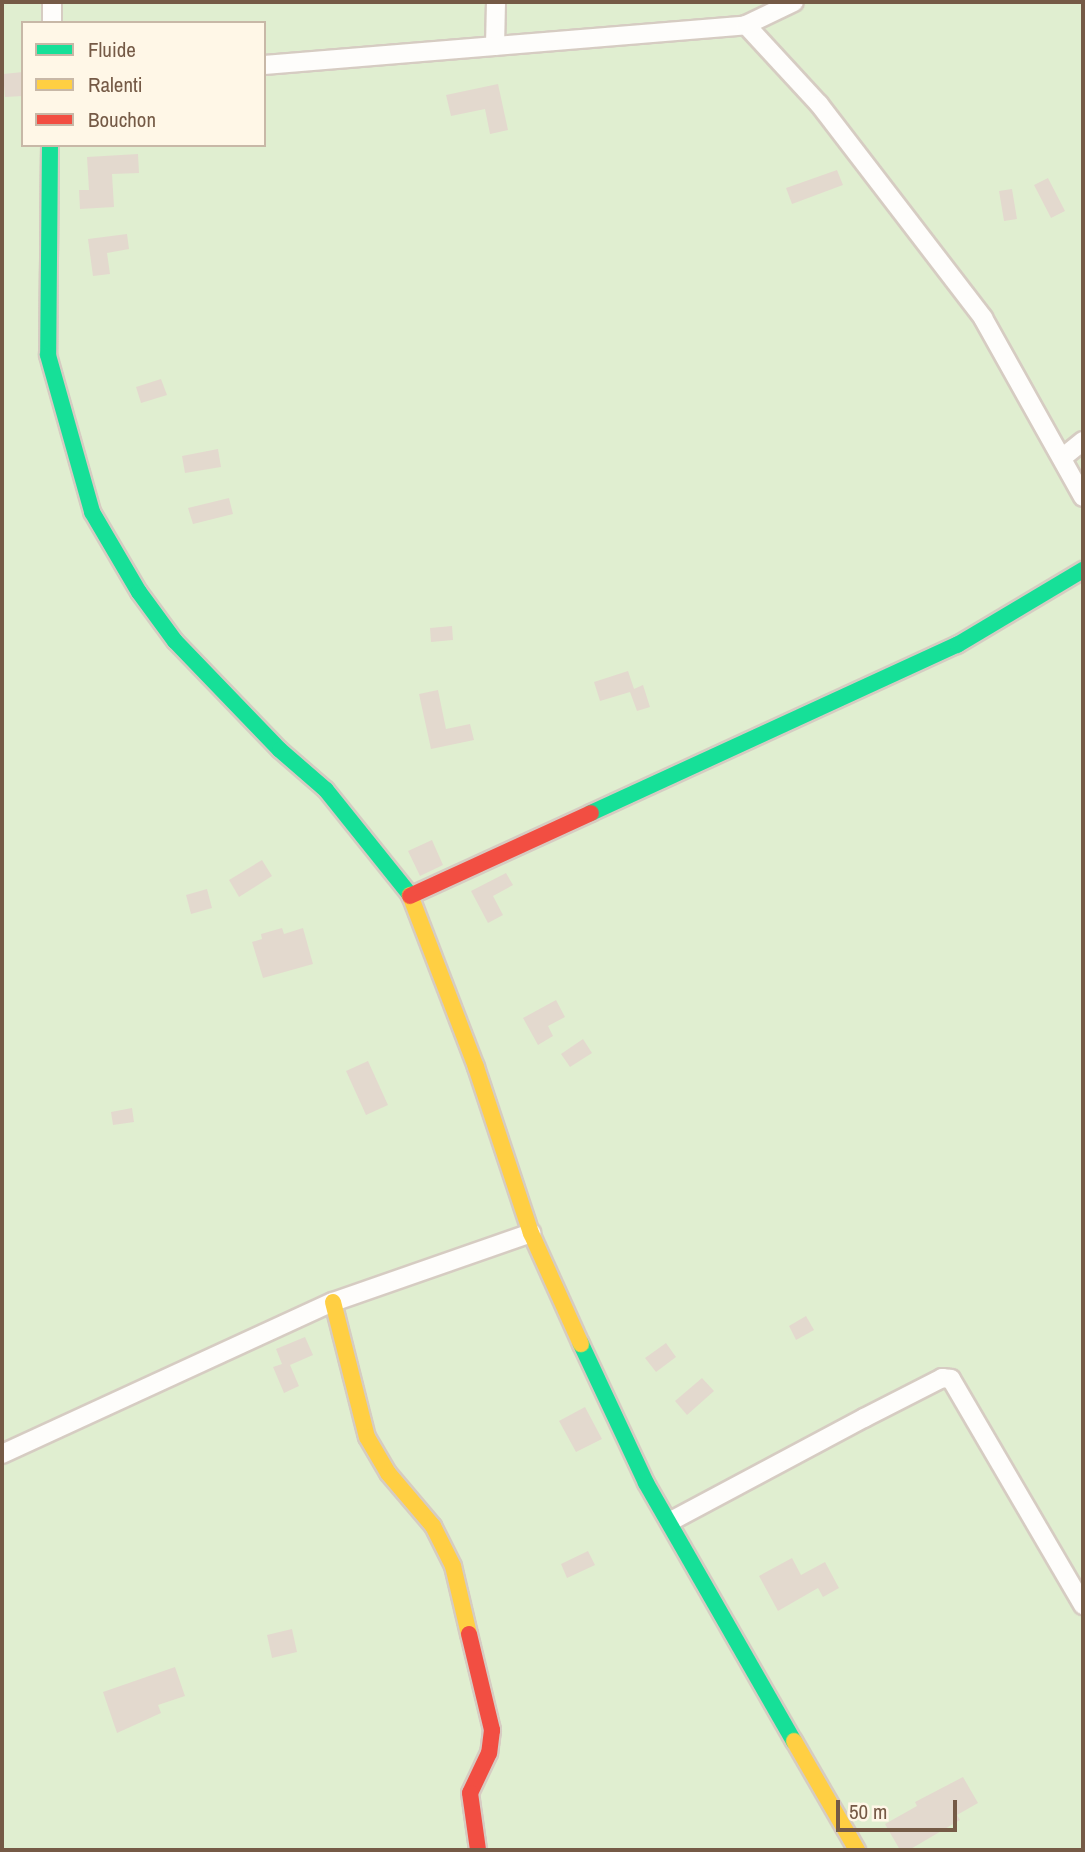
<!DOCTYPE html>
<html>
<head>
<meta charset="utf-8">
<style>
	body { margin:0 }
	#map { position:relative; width:1085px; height:1852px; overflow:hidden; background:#f7f1e6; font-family:"Archivo Narrow",sans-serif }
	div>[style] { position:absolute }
	.green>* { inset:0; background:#e0eed0 }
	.building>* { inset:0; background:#e3d9ce }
	.roads { filter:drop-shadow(2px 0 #d6ccc2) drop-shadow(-2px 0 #d6ccc2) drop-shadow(0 2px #d6ccc2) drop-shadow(0 -2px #d6ccc2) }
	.street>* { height:18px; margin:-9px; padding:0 9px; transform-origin:9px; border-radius:9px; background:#fefdfb }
	.fast>* { height:16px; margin:-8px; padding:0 8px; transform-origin:8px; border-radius:8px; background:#16e098 }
	.slow>* { height:16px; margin:-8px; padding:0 8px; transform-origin:8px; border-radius:8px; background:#ffcf43 }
	.jam>* { height:16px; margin:-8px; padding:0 8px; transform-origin:8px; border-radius:8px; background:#f24e42 }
	span { translate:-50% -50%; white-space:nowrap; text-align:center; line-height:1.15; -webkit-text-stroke:5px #fff7e7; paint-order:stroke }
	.frame { position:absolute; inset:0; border:4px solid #755a46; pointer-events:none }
	.legend { position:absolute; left:21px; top:21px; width:245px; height:126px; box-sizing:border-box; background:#fff7e7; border:2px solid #c8b8a7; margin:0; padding:9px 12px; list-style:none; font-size:21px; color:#755a46 }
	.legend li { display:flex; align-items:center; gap:14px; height:35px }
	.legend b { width:35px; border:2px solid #c8b8a7 }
	.scale { position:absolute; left:836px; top:1800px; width:121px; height:32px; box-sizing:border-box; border:4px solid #755a46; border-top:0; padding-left:9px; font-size:21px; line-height:24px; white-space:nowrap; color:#755a46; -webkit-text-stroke:5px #fff7e7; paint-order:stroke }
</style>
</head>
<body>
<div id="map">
	<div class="green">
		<i style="clip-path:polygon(evenodd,2px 2px,1083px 2px,1083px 1850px,2px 1850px,2px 2px,23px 23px,264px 23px,264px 145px,23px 145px,23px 23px)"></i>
	</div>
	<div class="building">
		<i style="clip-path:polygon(23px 72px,23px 96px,5px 97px,3px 74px)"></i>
		<i style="clip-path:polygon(498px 84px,508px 130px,490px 134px,485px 109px,451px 116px,446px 95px)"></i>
		<i style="clip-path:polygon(138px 154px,139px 173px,112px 174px,114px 207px,80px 209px,79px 190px,89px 190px,87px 157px)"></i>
		<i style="clip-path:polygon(837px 170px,843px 185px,792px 204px,786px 188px)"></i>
		<i style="clip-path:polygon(1048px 178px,1065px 211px,1051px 218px,1034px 185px)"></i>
		<i style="clip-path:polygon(1012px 189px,1017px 219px,1004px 221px,999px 191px)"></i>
		<i style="clip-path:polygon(127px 234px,129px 249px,107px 253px,110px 274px,93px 276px,88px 239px)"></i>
		<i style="clip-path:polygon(161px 379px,167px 395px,141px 403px,136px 387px)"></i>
		<i style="clip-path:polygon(218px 449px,221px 467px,185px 473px,182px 456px)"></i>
		<i style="clip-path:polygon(229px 498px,233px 514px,193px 524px,188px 508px)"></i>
		<i style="clip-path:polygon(452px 626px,453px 640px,431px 642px,430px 628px)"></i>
		<i style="clip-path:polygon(628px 671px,634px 689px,643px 685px,650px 707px,637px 711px,630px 692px,600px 701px,594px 682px)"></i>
		<i style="clip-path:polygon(438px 690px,446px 729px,470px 724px,474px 740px,431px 749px,419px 694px)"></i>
		<i style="clip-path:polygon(432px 840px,443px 865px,420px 876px,408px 851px)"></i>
		<i style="clip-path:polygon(262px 860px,272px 876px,239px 897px,229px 880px)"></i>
		<i style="clip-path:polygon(506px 873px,513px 885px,493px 896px,503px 915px,488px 923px,471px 891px)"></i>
		<i style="clip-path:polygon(207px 889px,212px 908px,191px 914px,186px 895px)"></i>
		<i style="clip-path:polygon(282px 928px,284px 934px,303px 928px,313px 964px,263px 978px,252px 942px,262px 939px,261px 934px)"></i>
		<i style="clip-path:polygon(556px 1000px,565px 1017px,548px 1026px,553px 1036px,538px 1045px,523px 1018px)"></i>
		<i style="clip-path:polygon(583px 1039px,592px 1053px,570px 1067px,561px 1054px)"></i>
		<i style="clip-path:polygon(368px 1061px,388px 1105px,366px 1115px,346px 1071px)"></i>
		<i style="clip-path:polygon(132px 1108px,134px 1122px,113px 1125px,111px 1112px)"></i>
		<i style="clip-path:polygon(806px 1316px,814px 1330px,796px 1340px,789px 1326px)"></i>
		<i style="clip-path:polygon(305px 1337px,313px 1355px,290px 1365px,299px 1386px,284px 1393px,273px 1367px,282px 1364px,276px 1349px)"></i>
		<i style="clip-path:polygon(666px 1343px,676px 1357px,656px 1372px,645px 1358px)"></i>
		<i style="clip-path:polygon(702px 1378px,714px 1391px,687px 1415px,675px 1401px)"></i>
		<i style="clip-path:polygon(585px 1407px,602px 1439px,576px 1452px,559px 1421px)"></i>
		<i style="clip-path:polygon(588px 1551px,595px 1565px,567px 1578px,561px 1564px)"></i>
		<i style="clip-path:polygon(792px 1558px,801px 1575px,825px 1562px,839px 1588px,823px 1597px,818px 1588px,778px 1611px,759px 1576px)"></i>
		<i style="clip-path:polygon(292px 1629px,297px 1652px,272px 1658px,267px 1635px)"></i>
		<i style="clip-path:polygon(175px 1667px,185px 1696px,158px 1705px,161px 1713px,117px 1733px,103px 1692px)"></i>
		<i style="clip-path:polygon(963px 1777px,978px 1803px,957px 1815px,960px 1820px,909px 1850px,900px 1850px,885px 1824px,917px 1806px,915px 1802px)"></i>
	</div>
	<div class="roads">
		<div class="street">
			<i style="left:52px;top:2px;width:21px;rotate:90deg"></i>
			<i style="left:746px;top:25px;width:108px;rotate:47.3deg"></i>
			<i style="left:819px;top:104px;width:270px;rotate:52.5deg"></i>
			<i style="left:983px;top:318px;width:205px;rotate:60.8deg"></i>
			<i style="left:495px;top:46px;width:44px;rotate:-88.7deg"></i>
			<i style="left:264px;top:65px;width:484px;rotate:-4.7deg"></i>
			<i style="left:746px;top:25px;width:53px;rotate:-25.6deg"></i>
			<i style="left:1062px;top:458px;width:27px;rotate:-39deg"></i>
			<i style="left:2px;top:1454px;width:364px;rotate:-24.7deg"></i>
			<i style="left:333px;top:1302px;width:210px;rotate:-19.2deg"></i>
			<i style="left:671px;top:1521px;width:219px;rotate:-28.1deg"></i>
			<i style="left:864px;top:1418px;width:88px;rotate:-27.1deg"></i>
			<i style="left:942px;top:1378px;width:9px;rotate:6deg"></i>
			<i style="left:951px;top:1379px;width:262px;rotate:59.7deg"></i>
		</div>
		<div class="fast">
			<i style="left:50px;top:145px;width:210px;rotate:90.5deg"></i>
			<i style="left:48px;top:355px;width:163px;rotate:74.3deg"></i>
			<i style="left:92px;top:512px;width:93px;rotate:59.6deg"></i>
			<i style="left:139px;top:592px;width:61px;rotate:53.7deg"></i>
			<i style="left:175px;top:641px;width:151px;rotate:46.1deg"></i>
			<i style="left:280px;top:750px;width:61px;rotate:41deg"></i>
			<i style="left:326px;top:790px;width:134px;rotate:51.3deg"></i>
			<i style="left:591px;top:813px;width:403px;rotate:-24.7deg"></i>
			<i style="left:957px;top:645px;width:147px;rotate:-30.8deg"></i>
			<i style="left:581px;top:1344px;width:153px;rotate:64.9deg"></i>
			<i style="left:646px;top:1483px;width:297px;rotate:60.2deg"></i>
		</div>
		<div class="slow">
			<i style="left:410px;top:895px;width:184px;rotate:69deg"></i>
			<i style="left:476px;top:1067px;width:175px;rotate:71.7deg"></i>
			<i style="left:531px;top:1233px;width:122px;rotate:65.8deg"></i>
			<i style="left:333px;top:1302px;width:139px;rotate:75.9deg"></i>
			<i style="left:367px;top:1437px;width:42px;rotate:59.7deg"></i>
			<i style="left:388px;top:1473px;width:70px;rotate:49.7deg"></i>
			<i style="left:433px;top:1526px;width:45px;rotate:63.4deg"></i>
			<i style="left:453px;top:1566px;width:70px;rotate:76.8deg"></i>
			<i style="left:794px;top:1741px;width:126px;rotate:60deg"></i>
		</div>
		<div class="jam">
			<i style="left:410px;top:896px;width:199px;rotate:-24.6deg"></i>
			<i style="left:469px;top:1634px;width:99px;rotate:76.5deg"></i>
			<i style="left:492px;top:1730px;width:23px;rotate:97deg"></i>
			<i style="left:489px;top:1753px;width:44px;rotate:115.4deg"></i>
			<i style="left:470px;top:1793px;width:58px;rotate:82deg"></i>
		</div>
	</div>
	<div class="frame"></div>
	<ul class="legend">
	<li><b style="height:9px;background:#16e098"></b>Fluide</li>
	<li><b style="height:9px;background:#ffcf43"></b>Ralenti</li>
	<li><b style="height:9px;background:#f24e42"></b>Bouchon</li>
	</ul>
	<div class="scale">50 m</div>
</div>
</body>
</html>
